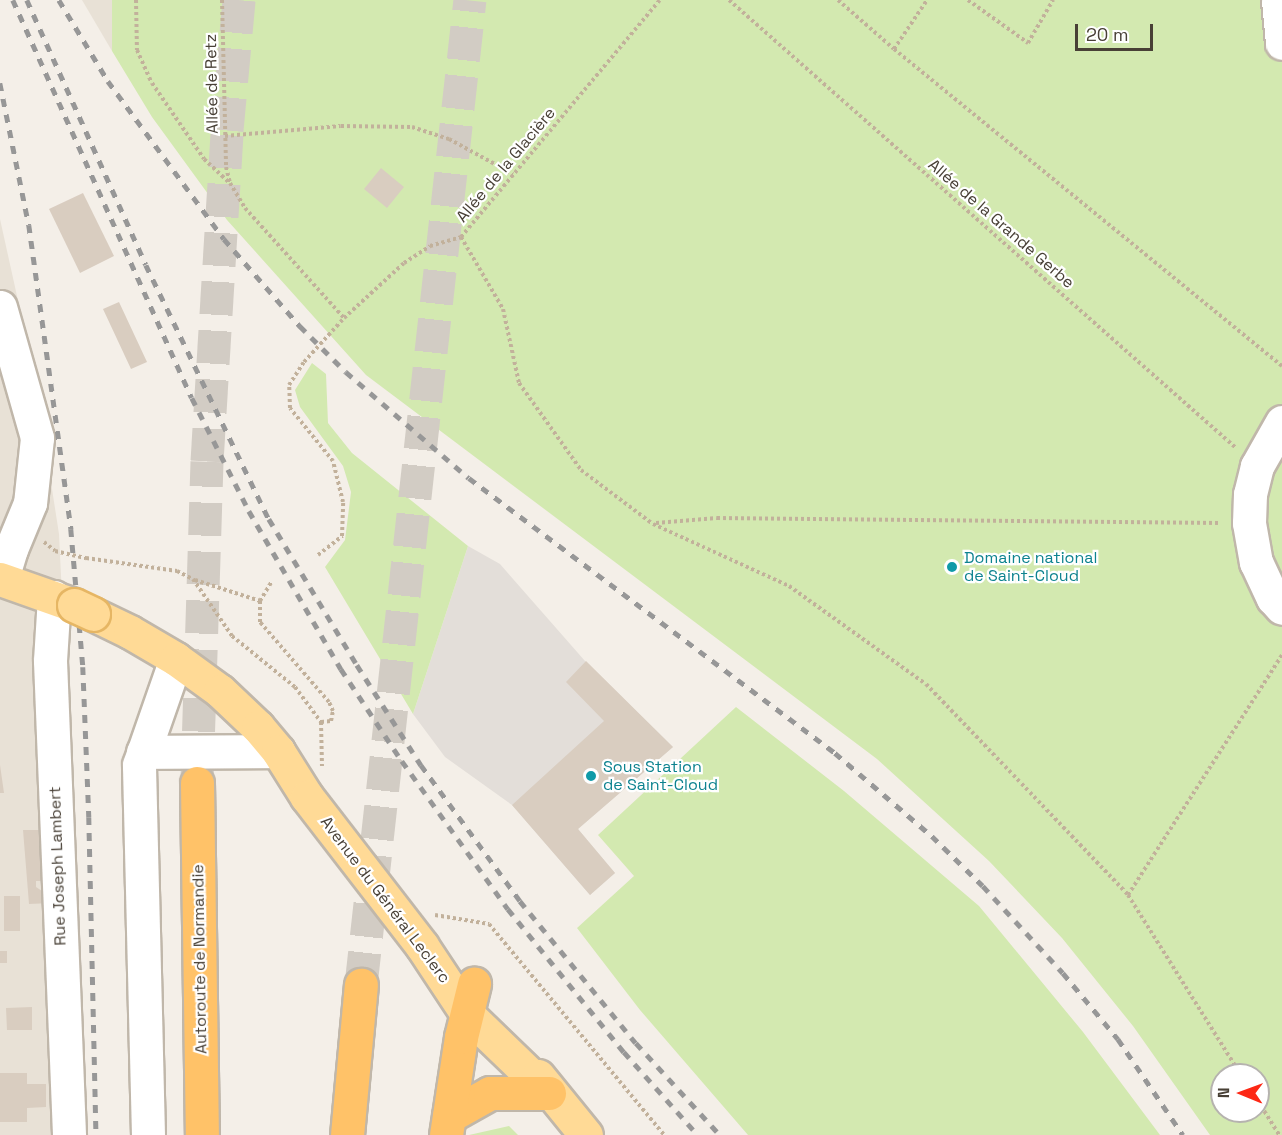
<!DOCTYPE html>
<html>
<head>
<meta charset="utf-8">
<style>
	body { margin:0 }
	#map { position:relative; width:1282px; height:1135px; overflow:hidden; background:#f4efe8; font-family:"Space Grotesk",sans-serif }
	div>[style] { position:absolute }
	.residential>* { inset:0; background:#e8e1d6 }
	.industrial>* { inset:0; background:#e3ded9 }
	.green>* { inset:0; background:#d3e9b0 }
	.building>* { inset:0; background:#d9cdc0 }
	.highway-tunnel>* { height:33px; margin-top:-16.5px; transform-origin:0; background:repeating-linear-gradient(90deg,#d2ccc4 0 33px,transparent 0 49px) }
	.path>* { height:4px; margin-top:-2px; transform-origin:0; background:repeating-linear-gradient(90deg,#c2b19b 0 3px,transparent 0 6px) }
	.roads { filter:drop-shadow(2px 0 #c0b7aa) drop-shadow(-2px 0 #c0b7aa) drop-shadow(0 2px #c0b7aa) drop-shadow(0 -2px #c0b7aa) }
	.minor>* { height:33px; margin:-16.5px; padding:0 16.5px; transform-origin:16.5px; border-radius:16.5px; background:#fff }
	.major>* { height:33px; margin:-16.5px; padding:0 16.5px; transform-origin:16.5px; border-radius:16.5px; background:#ffda96 }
	.highway>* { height:33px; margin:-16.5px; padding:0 16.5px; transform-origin:16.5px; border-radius:16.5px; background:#ffc268 }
	.rail>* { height:4.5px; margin-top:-2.25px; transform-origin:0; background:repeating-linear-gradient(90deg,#979797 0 8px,transparent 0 16px) }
	.path-bridge>* { height:4px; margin-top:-2px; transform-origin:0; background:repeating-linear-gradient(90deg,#c2b19b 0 3px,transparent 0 6px) }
	.bridges { filter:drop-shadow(2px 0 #e6b664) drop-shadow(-2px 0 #e6b664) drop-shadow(0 2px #e6b664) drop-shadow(0 -2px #e6b664) }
	.major-bridge>* { height:33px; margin:-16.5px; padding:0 16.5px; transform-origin:16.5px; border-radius:16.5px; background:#ffda96 }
	.dots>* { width:16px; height:16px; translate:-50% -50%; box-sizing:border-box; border:3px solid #fff; border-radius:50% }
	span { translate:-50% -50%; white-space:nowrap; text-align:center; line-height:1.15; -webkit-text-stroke:4.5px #fff; paint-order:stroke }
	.street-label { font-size:16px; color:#484036 }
	.culture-label { font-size:16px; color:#0d838f }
	.left { translate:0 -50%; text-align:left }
	.north { position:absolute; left:1210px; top:1063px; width:60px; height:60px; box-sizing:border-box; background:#fff; border:2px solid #b6b3af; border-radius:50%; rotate:271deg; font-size:16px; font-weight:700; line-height:24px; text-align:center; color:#484036 }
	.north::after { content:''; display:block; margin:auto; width:21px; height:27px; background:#fd2815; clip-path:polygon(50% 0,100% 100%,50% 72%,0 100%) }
	.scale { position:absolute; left:1075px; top:24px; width:78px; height:27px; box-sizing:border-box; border:3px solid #484036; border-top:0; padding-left:8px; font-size:18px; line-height:21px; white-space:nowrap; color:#484036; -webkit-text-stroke:4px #fff; paint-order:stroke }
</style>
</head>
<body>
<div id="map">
	<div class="residential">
		<i style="clip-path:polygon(82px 0,112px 0,112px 51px)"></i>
		<i style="clip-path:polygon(0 219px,34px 373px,59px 534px,65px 659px,75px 1135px,0 1135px)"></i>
	</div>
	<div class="industrial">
		<i style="clip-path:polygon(468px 546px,500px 564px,585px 661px,673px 747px,578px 829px,615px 873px,590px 895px,512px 805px,445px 757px,413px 714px)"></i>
	</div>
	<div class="green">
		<i style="clip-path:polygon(evenodd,112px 0,1282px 0,1282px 1135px,1210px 1135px,1133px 1026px,1062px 938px,989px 861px,877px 759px,366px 375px,227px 220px,152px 117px,112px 51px,112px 0,1222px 1075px,1258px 1075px,1258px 1111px,1222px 1111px,1222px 1075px)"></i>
		<i style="clip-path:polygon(312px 363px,326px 374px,328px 423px,352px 453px,468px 546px,413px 714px,325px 567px,345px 540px,351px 492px,343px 466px,300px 407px,295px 390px)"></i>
		<i style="clip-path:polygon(736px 707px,844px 791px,979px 906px,1083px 1032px,1160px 1135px,748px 1135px,640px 1010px,577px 928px,634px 876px,598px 835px)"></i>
		<i style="clip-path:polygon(509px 1126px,518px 1135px,469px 1135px)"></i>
	</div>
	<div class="building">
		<i style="clip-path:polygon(381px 168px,404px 187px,387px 208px,364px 189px)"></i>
		<i style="clip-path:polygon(83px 193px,114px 256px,80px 273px,49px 209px)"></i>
		<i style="clip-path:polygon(119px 302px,147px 362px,131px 369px,103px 309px)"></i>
		<i style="clip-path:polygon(586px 661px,673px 747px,578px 829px,615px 873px,590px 895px,512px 805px,604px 721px,566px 682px)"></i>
		<i style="clip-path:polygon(0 765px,4px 793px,0 793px)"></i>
		<i style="clip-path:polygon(23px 830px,48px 830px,51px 881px,36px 881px,36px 887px,42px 891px,51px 891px,51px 903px,29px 904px)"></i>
		<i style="clip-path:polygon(4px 896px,20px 896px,20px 931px,4px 931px)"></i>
		<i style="clip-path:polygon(0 951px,7px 951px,7px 963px,0 963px)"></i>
		<i style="clip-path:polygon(32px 1007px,32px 1030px,7px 1030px,6px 1008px)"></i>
		<i style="clip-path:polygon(0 1073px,27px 1073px,27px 1084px,46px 1084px,46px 1107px,27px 1108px,27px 1122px,0 1122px)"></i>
	</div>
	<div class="highway-tunnel">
		<i style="left:197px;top:780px;width:319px;rotate:-88.2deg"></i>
		<i style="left:207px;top:461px;width:332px;rotate:-86.5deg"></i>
		<i style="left:227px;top:130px;width:131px;rotate:-84.7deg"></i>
		<i style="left:361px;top:985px;width:991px;rotate:-83.69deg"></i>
	</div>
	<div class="path">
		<i style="left:136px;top:0;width:50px;rotate:88.9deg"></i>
		<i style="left:137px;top:50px;width:36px;rotate:66deg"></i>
		<i style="left:152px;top:83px;width:92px;rotate:55.6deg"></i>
		<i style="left:204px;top:159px;width:34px;rotate:43deg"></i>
		<i style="left:222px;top:0;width:167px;rotate:88.6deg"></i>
		<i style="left:226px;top:167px;width:16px;rotate:76deg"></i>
		<i style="left:230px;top:183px;width:29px;rotate:59deg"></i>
		<i style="left:245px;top:208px;width:148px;rotate:48deg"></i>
		<i style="left:729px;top:0;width:677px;rotate:41.46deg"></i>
		<i style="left:838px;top:0;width:74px;rotate:41.2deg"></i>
		<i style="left:894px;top:49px;width:501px;rotate:39.25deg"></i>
		<i style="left:968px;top:0;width:74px;rotate:35.6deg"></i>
		<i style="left:1028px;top:43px;width:50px;rotate:-59.8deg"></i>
		<i style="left:894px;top:49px;width:59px;rotate:-56deg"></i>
		<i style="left:225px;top:136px;width:116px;rotate:-4.9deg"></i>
		<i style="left:341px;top:126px;width:71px;rotate:0.8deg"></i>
		<i style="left:412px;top:127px;width:39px;rotate:18deg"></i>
		<i style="left:449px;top:139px;width:73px;rotate:28.7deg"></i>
		<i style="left:461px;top:237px;width:83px;rotate:59.7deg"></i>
		<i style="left:503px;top:309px;width:76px;rotate:77.8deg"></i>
		<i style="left:519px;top:383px;width:107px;rotate:54.5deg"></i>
		<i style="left:581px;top:470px;width:90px;rotate:36.9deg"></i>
		<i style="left:653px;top:524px;width:149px;rotate:24.5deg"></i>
		<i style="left:789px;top:586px;width:168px;rotate:35.6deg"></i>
		<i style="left:926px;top:684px;width:292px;rotate:46.2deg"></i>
		<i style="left:1128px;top:895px;width:213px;rotate:57.9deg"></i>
		<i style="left:656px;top:523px;width:61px;rotate:-4.7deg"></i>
		<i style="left:717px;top:518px;width:504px;rotate:0.57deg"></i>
		<i style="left:44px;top:542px;width:14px;rotate:39deg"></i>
		<i style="left:318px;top:555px;width:31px;rotate:-38deg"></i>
		<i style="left:342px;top:536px;width:34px;rotate:-88deg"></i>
		<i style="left:343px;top:502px;width:42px;rotate:-103.7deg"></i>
		<i style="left:333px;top:461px;width:68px;rotate:-129.1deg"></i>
		<i style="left:290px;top:408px;width:23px;rotate:-92deg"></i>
		<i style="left:289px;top:385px;width:27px;rotate:-57deg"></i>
		<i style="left:304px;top:362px;width:59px;rotate:-47.7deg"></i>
		<i style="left:344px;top:318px;width:81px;rotate:-42.5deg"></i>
		<i style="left:404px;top:263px;width:31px;rotate:-33deg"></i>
		<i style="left:430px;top:246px;width:32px;rotate:-16deg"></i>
		<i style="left:461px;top:237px;width:309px;rotate:-50deg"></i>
		<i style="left:86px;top:558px;width:92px;rotate:8.1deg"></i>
		<i style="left:177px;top:571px;width:18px;rotate:27deg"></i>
		<i style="left:193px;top:579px;width:69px;rotate:55.6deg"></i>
		<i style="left:232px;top:636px;width:81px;rotate:39deg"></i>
		<i style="left:295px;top:687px;width:44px;rotate:53.4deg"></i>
		<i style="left:321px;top:722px;width:10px;rotate:-6deg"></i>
		<i style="left:331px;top:721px;width:10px;rotate:-79deg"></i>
		<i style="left:333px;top:711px;width:10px;rotate:-114deg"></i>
		<i style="left:329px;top:702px;width:106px;rotate:-130.8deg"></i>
		<i style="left:260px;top:622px;width:21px;rotate:-90deg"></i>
		<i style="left:260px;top:601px;width:23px;rotate:-59deg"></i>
		<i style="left:195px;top:580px;width:68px;rotate:17.9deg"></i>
		<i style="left:321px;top:722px;width:44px;rotate:88.7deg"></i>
		<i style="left:1128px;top:895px;width:285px;rotate:-57.3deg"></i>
		<i style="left:435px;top:915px;width:55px;rotate:9.5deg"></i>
		<i style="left:489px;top:924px;width:274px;rotate:50.3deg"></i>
		<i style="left:1258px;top:1101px;width:40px;rotate:58deg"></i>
	</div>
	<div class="roads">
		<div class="minor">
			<i style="left:1278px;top:0;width:43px;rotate:84.7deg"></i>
			<i style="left:0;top:307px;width:136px;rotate:74.2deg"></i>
			<i style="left:37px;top:438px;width:65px;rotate:96.1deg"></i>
			<i style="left:30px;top:503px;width:50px;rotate:112.4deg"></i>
			<i style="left:11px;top:549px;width:31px;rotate:107deg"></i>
			<i style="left:1282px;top:422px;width:51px;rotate:119.6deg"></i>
			<i style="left:1257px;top:466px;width:29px;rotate:104deg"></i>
			<i style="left:1250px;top:494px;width:29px;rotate:92deg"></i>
			<i style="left:1249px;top:523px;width:40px;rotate:80deg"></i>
			<i style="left:1256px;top:562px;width:40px;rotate:65deg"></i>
			<i style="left:1273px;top:598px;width:13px;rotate:48deg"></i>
			<i style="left:54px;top:597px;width:64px;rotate:93.6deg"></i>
			<i style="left:50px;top:661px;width:474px;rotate:87.7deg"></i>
			<i style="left:143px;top:752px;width:135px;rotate:-0.4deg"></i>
			<i style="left:148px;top:1135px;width:370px;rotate:-91.4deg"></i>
			<i style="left:139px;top:765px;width:112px;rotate:-70.8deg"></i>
		</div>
		<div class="major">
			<i style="left:0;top:579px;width:78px;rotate:19.4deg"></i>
			<i style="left:93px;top:614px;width:41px;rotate:25.9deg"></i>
			<i style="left:130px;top:632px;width:53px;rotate:30.4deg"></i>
			<i style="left:176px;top:659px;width:54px;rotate:36deg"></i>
			<i style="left:220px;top:691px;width:52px;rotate:43.5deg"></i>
			<i style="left:258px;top:727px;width:31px;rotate:50deg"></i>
			<i style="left:278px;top:751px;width:54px;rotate:57.8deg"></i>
			<i style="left:307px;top:797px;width:188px;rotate:52.3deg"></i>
			<i style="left:422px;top:946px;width:82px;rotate:56.5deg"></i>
			<i style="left:467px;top:1014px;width:114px;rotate:43.9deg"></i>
			<i style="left:538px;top:1076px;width:76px;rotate:50.9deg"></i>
		</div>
		<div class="highway">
			<i style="left:197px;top:783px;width:352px;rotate:89.2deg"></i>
			<i style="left:449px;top:1116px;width:47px;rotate:-29.3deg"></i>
			<i style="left:490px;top:1093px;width:59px"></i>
			<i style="left:347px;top:1135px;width:151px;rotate:-84.7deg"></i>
			<i style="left:446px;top:1135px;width:99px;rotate:-81.3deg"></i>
			<i style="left:461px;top:1037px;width:55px;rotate:-76.2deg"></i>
		</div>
	</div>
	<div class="rail">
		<i style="left:13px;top:0;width:436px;rotate:65.8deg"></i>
		<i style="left:192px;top:398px;width:127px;rotate:63.2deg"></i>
		<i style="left:249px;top:511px;width:183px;rotate:59.8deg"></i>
		<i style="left:341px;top:669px;width:110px;rotate:56.5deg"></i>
		<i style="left:402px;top:761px;width:182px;rotate:54.4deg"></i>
		<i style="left:508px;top:909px;width:184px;rotate:51deg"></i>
		<i style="left:624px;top:1052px;width:111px;rotate:48.3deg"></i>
		<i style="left:27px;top:0;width:290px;rotate:65.8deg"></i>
		<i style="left:146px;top:265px;width:282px;rotate:64.2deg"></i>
		<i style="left:269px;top:519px;width:170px;rotate:58.9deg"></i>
		<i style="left:357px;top:665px;width:119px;rotate:57.4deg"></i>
		<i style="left:421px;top:765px;width:168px;rotate:53.9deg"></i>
		<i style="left:520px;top:901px;width:183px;rotate:50.8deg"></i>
		<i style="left:636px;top:1043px;width:125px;rotate:47.6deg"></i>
		<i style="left:59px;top:0;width:95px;rotate:58.8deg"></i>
		<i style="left:108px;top:81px;width:196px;rotate:53.7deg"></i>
		<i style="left:224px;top:239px;width:116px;rotate:48.9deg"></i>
		<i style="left:300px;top:326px;width:65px;rotate:45deg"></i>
		<i style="left:346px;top:372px;width:162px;rotate:40.8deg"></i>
		<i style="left:469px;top:478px;width:458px;rotate:36.9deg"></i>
		<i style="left:835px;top:753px;width:128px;rotate:40.6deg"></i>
		<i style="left:932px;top:836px;width:71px;rotate:44.4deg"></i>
		<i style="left:983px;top:886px;width:118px;rotate:47.4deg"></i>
		<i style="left:1063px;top:973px;width:86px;rotate:50.2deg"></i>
		<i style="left:1118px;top:1039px;width:116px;rotate:55.9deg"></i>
		<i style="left:0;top:83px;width:145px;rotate:78.5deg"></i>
		<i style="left:29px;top:225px;width:307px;rotate:82.1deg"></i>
		<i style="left:71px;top:529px;width:139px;rotate:85deg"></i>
		<i style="left:83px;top:667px;width:150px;rotate:87.7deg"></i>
		<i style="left:89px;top:817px;width:318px;rotate:88.7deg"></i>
	</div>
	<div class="path-bridge">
		<i style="left:55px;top:551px;width:32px;rotate:13deg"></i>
	</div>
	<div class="bridges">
		<div class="major-bridge">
			<i style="left:74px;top:605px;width:21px;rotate:25deg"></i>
		</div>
	</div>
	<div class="dots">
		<i style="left:952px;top:567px;background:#0f9aa8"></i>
		<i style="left:591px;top:776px;background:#0f9aa8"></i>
	</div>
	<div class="street-label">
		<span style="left:212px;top:84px;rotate:-91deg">Allée de Retz</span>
		<span style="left:506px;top:165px;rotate:-50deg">Allée de la Glacière</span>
		<span style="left:1001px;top:224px;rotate:41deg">Allée de la Grande Gerbe</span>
		<span style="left:58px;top:866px;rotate:-92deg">Rue Joseph Lambert</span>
		<span style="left:385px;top:900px;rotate:53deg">Avenue du Général Leclerc</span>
		<span style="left:200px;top:959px;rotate:-91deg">Autoroute de Normandie</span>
	</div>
	<div class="culture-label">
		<span class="left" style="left:964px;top:567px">Domaine national<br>de Saint-Cloud</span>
		<span class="left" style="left:603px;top:776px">Sous Station<br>de Saint-Cloud</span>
	</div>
	<div class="north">N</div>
	<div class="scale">20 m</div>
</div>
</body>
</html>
